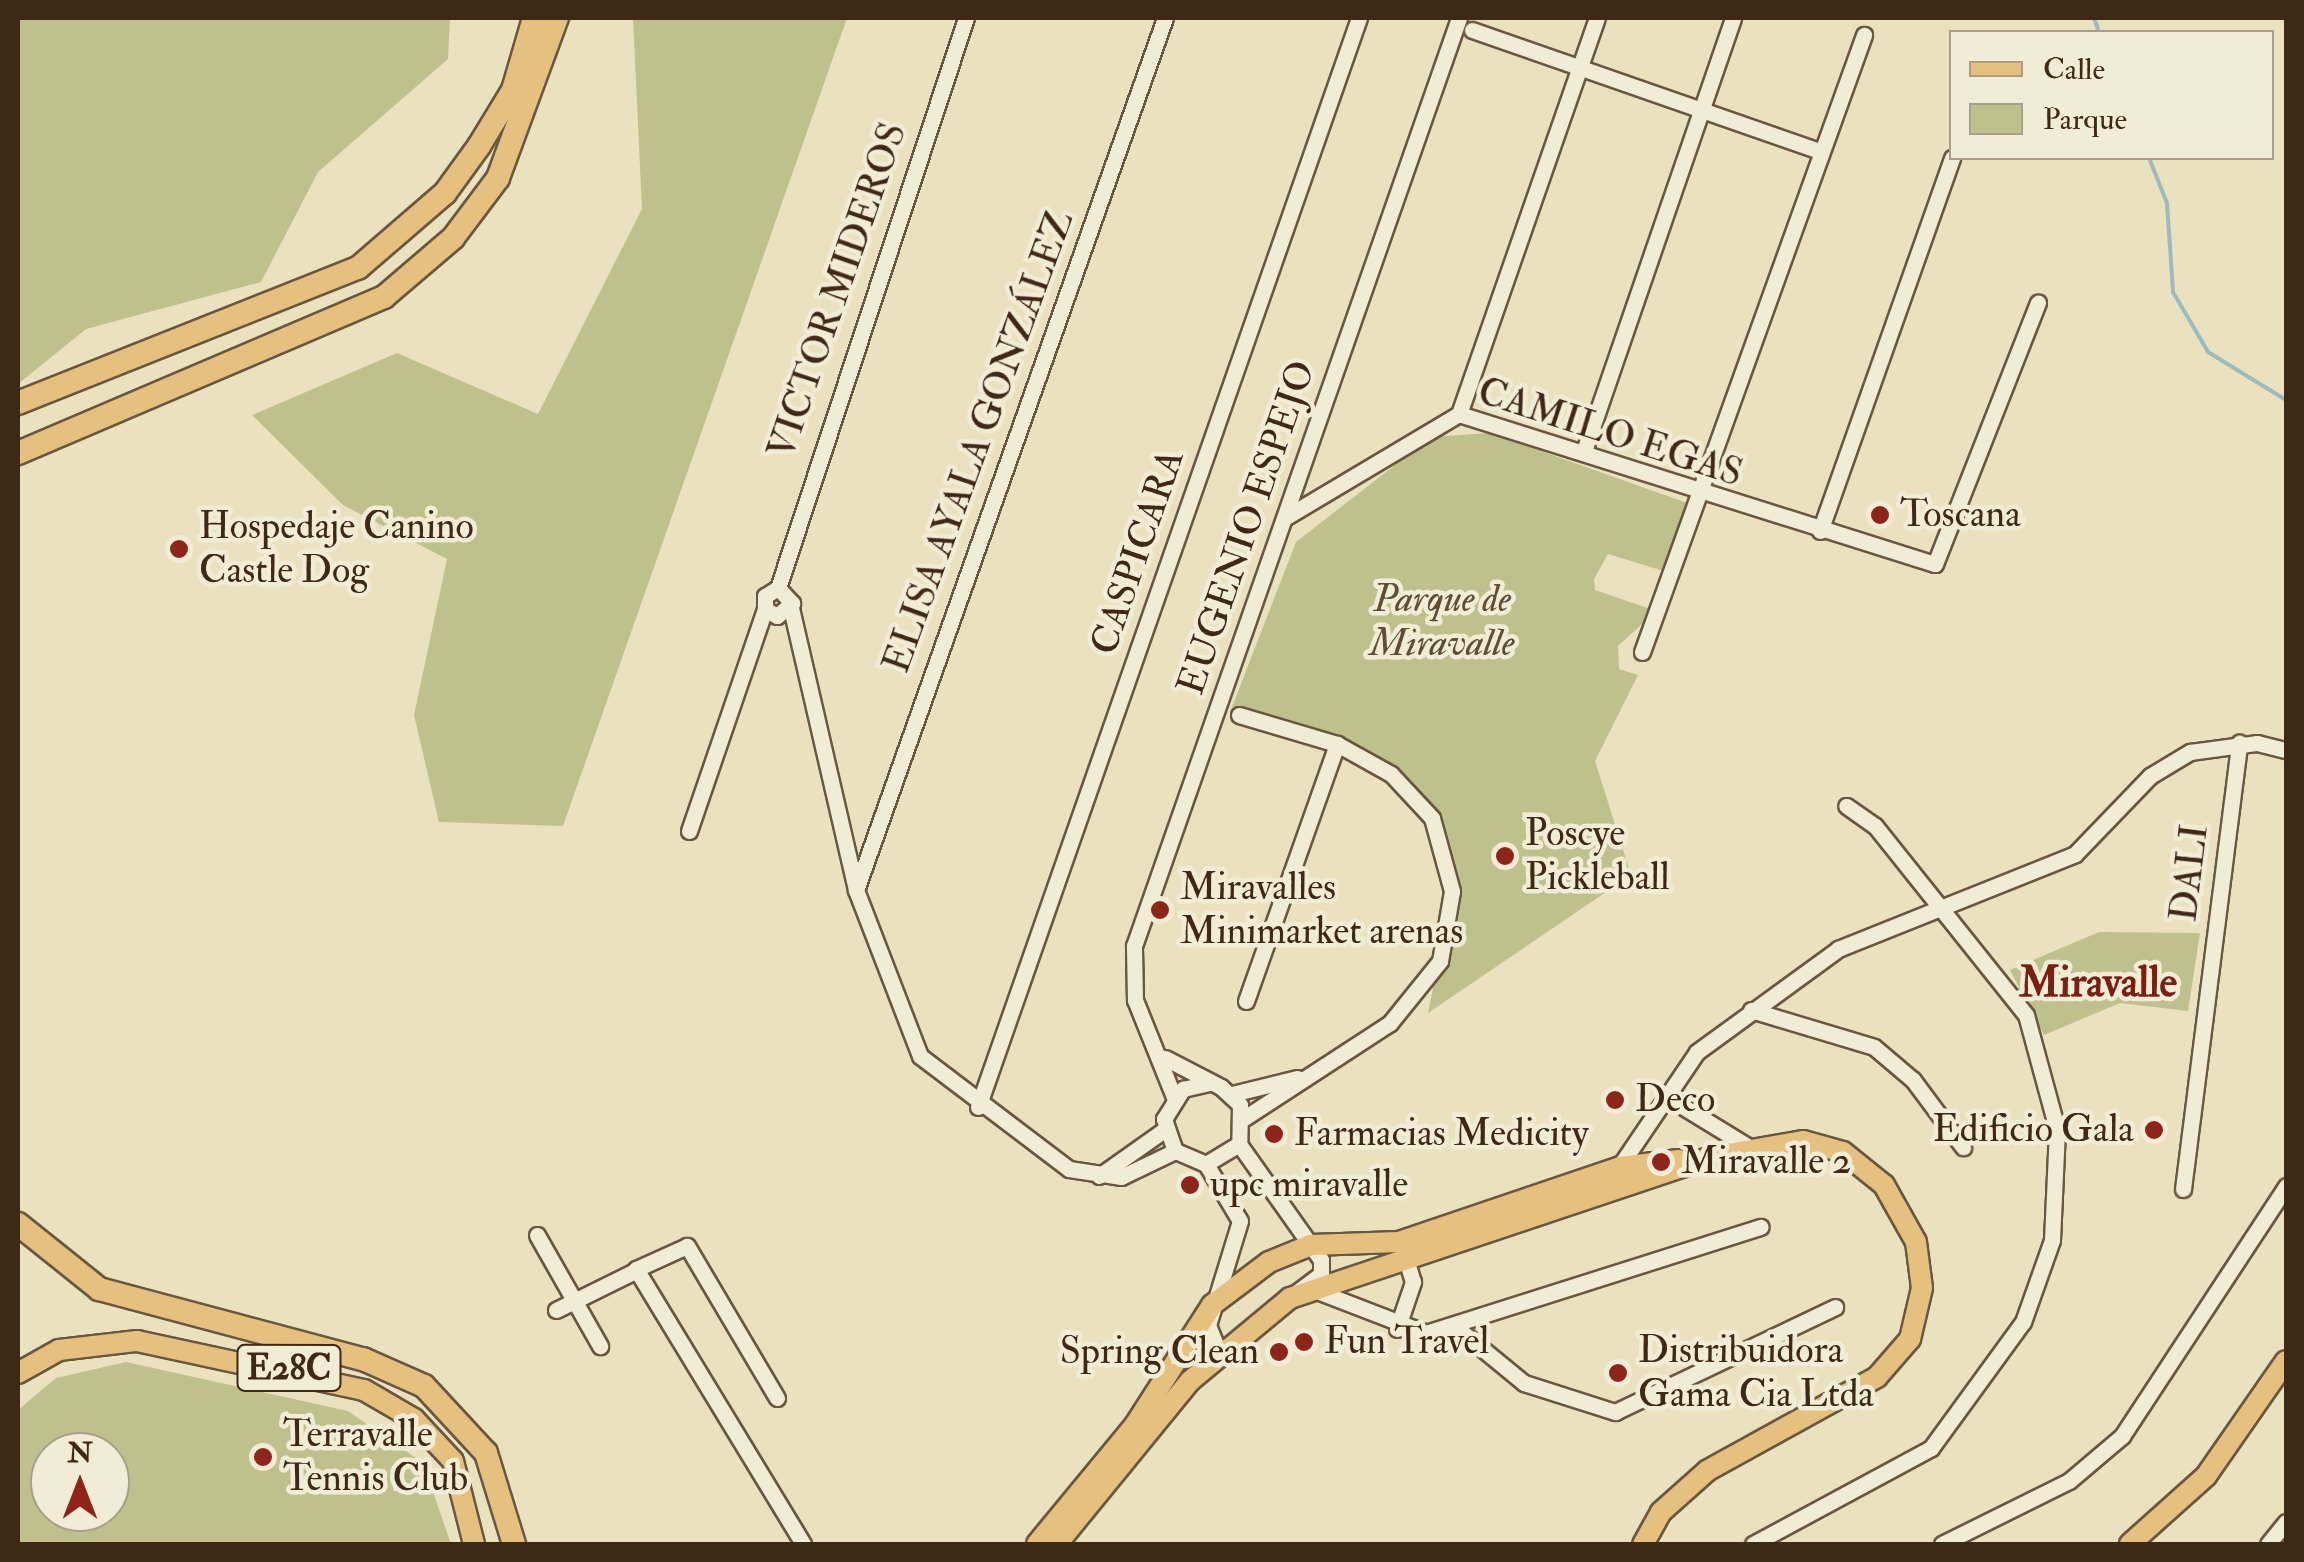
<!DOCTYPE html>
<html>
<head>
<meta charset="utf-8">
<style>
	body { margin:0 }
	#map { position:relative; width:2304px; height:1562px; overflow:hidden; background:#eae1be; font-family:"IM FELL Double Pica",serif }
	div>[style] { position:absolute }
	.green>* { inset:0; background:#bfc18c }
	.stream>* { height:4px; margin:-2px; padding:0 2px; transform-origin:2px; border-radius:2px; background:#9dbbbc }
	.roads { filter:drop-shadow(2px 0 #695741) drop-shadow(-2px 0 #695741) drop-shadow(0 2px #695741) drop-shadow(0 -2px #695741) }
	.minor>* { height:15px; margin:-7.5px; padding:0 7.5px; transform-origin:7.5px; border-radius:7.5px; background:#f1ecd5 }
	.major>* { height:20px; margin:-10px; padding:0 10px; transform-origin:10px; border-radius:10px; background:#e5c07f }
	.highway>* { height:22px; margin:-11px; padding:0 11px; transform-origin:11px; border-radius:11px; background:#e5c07f }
	.dots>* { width:28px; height:28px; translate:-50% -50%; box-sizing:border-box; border:5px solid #f1ecd5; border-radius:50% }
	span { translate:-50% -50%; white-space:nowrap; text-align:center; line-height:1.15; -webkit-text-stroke:9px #f1ecd5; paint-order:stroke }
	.shield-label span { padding:2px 8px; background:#f1ecd5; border:2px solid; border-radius:8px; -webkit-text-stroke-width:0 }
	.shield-label { font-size:35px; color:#3e2917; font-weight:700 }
	.street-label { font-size:38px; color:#3e2917 }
	.poi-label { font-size:38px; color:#3e2917 }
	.left { translate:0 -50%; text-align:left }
	.right { translate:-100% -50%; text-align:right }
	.park-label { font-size:38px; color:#5e4f34; font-style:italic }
	.quarter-label { font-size:42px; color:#7a1f14; font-weight:700 }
	.frame { position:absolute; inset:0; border:20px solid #3e2917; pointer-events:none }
	.legend { position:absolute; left:1949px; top:30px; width:325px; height:130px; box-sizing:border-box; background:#f1ecd5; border:2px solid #a99e89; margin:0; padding:12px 18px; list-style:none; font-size:30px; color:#3e2917 }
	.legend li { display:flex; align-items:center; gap:20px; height:50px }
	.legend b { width:50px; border:2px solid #a99e89 }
	.north { position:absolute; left:30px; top:1432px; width:100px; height:100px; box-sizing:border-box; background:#f1ecd5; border:2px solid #a99e89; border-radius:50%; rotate:0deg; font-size:28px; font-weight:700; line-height:40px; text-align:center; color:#3e2917 }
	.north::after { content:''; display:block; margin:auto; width:35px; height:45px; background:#8f2418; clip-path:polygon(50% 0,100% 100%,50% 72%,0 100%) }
</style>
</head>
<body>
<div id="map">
	<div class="green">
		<i style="clip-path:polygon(18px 18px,450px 18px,448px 59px,318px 172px,261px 282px,86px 329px,18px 384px)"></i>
		<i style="clip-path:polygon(633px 18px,847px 18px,563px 826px,439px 822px,414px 715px,447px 559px,343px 505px,252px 415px,397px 353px,538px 414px,642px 209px)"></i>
		<i style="clip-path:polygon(1490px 433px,1690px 504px,1670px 573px,1608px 554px,1594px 579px,1595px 590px,1656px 611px,1618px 646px,1619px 669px,1638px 675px,1595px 761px,1631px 875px,1428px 1013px,1452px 895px,1433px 825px,1393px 777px,1338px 740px,1232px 707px,1296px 542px,1431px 437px)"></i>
		<i style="clip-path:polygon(2099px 932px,2200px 933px,2188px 1011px,2120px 1003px,2044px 1035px,2010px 970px)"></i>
		<i style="clip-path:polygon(evenodd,126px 1362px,348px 1411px,423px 1463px,451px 1544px,18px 1544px,18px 1410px,56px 1378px,126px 1362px,50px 1452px,110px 1452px,110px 1512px,50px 1512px,50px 1452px)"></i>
	</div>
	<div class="stream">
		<i style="left:2094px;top:18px;width:15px;rotate:70deg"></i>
		<i style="left:2149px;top:158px;width:48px;rotate:68.2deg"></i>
		<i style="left:2167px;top:203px;width:89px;rotate:86.1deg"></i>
		<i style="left:2173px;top:292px;width:69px;rotate:59.7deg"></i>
		<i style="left:2208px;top:352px;width:92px;rotate:31.6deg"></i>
	</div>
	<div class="roads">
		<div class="minor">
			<i style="left:1472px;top:30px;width:368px;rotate:19.2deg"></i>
			<i style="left:1459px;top:414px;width:419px;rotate:-70.8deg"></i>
			<i style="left:1584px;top:451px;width:458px;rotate:-71deg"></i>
			<i style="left:1286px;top:517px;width:201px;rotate:-30.8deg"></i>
			<i style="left:1459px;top:414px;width:499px;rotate:17.5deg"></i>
			<i style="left:1935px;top:564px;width:281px;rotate:-68.5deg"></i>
			<i style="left:1820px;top:531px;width:396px;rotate:-70.5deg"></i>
			<i style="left:778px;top:588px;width:21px;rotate:47deg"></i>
			<i style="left:792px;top:603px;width:20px;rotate:139deg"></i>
			<i style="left:777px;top:616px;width:14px;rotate:-150deg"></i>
			<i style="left:765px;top:609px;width:13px;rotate:-90deg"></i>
			<i style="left:765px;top:596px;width:15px;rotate:-32deg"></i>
			<i style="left:778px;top:588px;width:600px;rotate:-71.75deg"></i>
			<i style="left:791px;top:608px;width:289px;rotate:77deg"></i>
			<i style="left:856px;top:890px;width:178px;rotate:68.9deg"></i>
			<i style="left:920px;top:1056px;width:187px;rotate:37.2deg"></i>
			<i style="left:1069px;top:1169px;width:53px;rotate:8.7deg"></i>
			<i style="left:1121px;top:1177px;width:60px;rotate:-25.7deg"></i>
			<i style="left:1642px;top:652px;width:656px;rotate:-70.21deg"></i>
			<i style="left:1239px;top:715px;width:102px;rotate:16.5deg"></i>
			<i style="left:1337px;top:744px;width:62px;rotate:29.1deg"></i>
			<i style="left:1391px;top:774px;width:60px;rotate:47deg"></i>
			<i style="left:1432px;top:818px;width:76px;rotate:74.7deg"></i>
			<i style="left:1452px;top:891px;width:71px;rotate:99.7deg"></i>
			<i style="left:1440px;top:961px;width:80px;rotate:128.9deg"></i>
			<i style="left:1390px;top:1023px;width:174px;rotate:146.9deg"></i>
			<i style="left:689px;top:831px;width:235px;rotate:-71.1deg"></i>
			<i style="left:856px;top:890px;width:925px;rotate:-70.49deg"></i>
			<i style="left:1246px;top:1001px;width:273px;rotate:-70.5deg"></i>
			<i style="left:1751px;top:1010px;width:128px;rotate:16.7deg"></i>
			<i style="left:1874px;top:1047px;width:51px;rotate:40.2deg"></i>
			<i style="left:1913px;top:1080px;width:84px;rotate:53.3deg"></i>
			<i style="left:1165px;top:1058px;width:63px;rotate:27.4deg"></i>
			<i style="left:1221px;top:1087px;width:26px;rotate:43deg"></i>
			<i style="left:1240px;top:1105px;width:39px;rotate:91deg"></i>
			<i style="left:1239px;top:1144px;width:39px;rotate:149deg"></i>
			<i style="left:1206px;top:1164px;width:34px;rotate:-157deg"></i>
			<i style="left:1175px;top:1151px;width:34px;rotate:-109deg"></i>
			<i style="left:1164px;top:1119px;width:36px;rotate:-58deg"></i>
			<i style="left:1183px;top:1089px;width:26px;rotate:-13deg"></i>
			<i style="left:1232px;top:1094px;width:67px;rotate:-13.8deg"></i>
			<i style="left:1664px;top:1095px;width:100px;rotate:31.5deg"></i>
			<i style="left:1174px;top:1097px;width:105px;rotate:-111.9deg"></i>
			<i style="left:1135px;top:1000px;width:54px;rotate:-91.1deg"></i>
			<i style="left:1134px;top:946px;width:983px;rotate:-70.7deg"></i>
			<i style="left:978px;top:1107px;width:1154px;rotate:-70.72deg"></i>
			<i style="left:1239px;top:1144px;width:142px;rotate:54.7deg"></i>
			<i style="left:1321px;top:1260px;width:14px;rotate:90deg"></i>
			<i style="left:1321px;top:1274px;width:30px;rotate:143deg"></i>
			<i style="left:1206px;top:1164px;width:66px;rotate:59.2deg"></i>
			<i style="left:1240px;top:1221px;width:109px;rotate:107.1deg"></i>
			<i style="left:1208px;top:1325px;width:31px;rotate:68deg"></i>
			<i style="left:1615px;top:1173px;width:146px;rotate:-55.9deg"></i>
			<i style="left:1697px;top:1052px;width:175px;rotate:-36.1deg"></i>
			<i style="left:1838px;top:949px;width:255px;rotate:-21.8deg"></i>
			<i style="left:2075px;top:854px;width:108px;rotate:-46.1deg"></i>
			<i style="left:2150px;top:776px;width:47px;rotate:-31deg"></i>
			<i style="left:2190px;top:752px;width:68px;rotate:-7.7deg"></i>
			<i style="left:2257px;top:743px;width:30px;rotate:14deg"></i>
			<i style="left:1099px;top:1176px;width:80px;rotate:-35.3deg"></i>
			<i style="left:2183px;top:1189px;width:450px;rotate:-82.8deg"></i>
			<i style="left:537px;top:1235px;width:128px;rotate:60.4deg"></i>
			<i style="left:1317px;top:1291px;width:117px;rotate:21.1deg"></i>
			<i style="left:1426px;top:1333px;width:351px;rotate:-17.6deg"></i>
			<i style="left:556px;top:1310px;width:88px;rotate:-26.3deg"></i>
			<i style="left:1457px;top:1328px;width:87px;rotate:39.4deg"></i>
			<i style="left:1524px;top:1383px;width:96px;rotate:17.7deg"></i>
			<i style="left:1615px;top:1412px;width:244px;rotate:-25.5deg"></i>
			<i style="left:1397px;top:1329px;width:50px;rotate:-71.2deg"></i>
			<i style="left:1413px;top:1282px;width:31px;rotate:-107deg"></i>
			<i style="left:777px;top:1398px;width:177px;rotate:-120.6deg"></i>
			<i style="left:687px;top:1246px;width:56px;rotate:155.7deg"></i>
			<i style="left:636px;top:1269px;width:322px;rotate:58.7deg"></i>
			<i style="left:1753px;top:1544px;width:202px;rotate:-28.3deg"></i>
			<i style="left:1931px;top:1448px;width:156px;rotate:-53.9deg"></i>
			<i style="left:2023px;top:1322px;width:87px;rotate:-70.5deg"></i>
			<i style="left:2052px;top:1240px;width:111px;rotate:-87.4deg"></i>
			<i style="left:2057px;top:1129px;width:118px;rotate:-105.2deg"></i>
			<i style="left:2026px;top:1015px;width:242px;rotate:-128.6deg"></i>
			<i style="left:1875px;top:826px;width:35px;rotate:-145deg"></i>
			<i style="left:1942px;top:1544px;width:142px;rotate:-26.4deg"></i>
			<i style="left:2069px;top:1481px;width:70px;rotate:-40.3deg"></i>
			<i style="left:2122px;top:1436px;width:299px;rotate:-56.7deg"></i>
			<i style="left:2268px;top:1544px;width:28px;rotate:-51deg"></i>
		</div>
		<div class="major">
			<i style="left:18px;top:1373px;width:47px;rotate:-29.3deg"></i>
			<i style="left:59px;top:1350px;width:79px;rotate:-6.6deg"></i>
			<i style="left:137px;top:1341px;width:232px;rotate:12.2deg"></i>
			<i style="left:364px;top:1390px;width:58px;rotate:30.1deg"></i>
			<i style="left:414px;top:1419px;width:57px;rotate:47.1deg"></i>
			<i style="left:453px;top:1461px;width:86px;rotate:75.8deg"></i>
			<i style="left:1037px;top:1544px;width:154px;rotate:-50.5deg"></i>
			<i style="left:1135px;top:1425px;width:143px;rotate:-57.3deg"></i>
			<i style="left:1212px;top:1305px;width:71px;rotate:-37deg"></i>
			<i style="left:1269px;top:1262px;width:45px;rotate:-22deg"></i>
			<i style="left:1311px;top:1245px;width:88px;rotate:-2deg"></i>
			<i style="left:1399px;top:1242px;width:233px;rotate:-18.7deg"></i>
			<i style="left:1620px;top:1167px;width:59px;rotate:-6.8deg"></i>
			<i style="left:1057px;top:1544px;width:210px;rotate:-50.8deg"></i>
			<i style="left:1190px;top:1381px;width:130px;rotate:-39.7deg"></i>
			<i style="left:1290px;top:1298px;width:444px;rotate:-18.5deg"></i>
			<i style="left:1711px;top:1157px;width:93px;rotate:-9.9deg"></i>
			<i style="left:1803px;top:1141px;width:41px;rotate:15.4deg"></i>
			<i style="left:1843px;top:1152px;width:53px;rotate:38.8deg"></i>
			<i style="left:1884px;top:1185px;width:65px;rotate:60.7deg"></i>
			<i style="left:1916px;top:1242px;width:46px;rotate:82.6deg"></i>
			<i style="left:1922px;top:1288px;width:52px;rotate:103.2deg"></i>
			<i style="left:1910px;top:1339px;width:50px;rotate:131deg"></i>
			<i style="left:1877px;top:1377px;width:194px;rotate:151.1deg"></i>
			<i style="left:1707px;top:1471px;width:62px;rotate:138.3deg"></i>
			<i style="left:1661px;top:1512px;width:37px;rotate:119deg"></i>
			<i style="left:2130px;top:1544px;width:102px;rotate:-41.8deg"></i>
			<i style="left:2206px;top:1476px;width:140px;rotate:-55.2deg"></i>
		</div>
		<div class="highway">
			<i style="left:18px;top:403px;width:366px;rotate:-21.7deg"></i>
			<i style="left:358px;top:268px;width:115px;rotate:-40.8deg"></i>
			<i style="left:445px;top:193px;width:58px;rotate:-54.1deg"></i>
			<i style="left:479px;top:146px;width:66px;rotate:-58.7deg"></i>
			<i style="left:513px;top:90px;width:75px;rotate:-73.7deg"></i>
			<i style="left:18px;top:453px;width:398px;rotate:-23.1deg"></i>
			<i style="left:384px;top:297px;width:91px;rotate:-40.5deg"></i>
			<i style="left:453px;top:238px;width:75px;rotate:-53.1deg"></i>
			<i style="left:498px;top:178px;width:171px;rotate:-69.8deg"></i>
			<i style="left:18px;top:1224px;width:104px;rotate:38.7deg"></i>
			<i style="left:99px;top:1289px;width:273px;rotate:14.9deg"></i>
			<i style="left:363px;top:1359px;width:67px;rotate:23.9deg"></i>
			<i style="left:424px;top:1386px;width:91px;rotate:47.2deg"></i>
			<i style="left:486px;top:1453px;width:95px;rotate:72.9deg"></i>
		</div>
	</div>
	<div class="dots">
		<i style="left:1880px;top:515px;background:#8f2418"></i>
		<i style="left:179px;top:549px;background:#8f2418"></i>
		<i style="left:1505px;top:856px;background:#8f2418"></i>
		<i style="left:1160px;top:910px;background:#8f2418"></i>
		<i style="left:1615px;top:1100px;background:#8f2418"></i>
		<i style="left:2154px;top:1130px;background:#8f2418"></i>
		<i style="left:1274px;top:1134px;background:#8f2418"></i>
		<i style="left:1661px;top:1162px;background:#8f2418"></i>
		<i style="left:1190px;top:1185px;background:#8f2418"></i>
		<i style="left:1304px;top:1342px;background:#8f2418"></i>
		<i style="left:1279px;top:1352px;background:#8f2418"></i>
		<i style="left:1618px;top:1373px;background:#8f2418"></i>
		<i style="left:263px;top:1457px;background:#8f2418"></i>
	</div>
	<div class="shield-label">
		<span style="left:289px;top:1368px">E28C</span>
	</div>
	<div class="street-label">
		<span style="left:838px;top:291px;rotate:-71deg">VICTOR MIDEROS</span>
		<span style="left:1610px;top:433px;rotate:18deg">CAMILO EGAS</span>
		<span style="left:979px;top:442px;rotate:-70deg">ELISA AYALA GONZÁLEZ</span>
		<span style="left:1247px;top:528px;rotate:-71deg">EUGENIO ESPEJO</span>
		<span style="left:1138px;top:552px;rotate:-71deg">CASPICARA</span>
		<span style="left:2190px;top:873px;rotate:-83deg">DALI</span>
	</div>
	<div class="poi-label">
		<span class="left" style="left:1900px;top:515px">Toscana</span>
		<span class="left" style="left:199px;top:549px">Hospedaje Canino<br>Castle Dog</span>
		<span class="left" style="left:1525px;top:856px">Poscye<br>Pickleball</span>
		<span class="left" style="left:1180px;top:910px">Miravalles<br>Minimarket arenas</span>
		<span class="left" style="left:1635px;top:1100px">Deco</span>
		<span class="right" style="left:2134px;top:1130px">Edificio Gala</span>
		<span class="left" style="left:1294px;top:1134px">Farmacias Medicity</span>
		<span class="left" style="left:1681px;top:1162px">Miravalle 2</span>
		<span class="left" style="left:1210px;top:1185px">upc miravalle</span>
		<span class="left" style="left:1324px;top:1342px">Fun Travel</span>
		<span class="left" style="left:1638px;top:1373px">Distribuidora<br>Gama Cia Ltda</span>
		<span class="right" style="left:1259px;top:1352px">Spring Clean</span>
		<span class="left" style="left:283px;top:1457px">Terravalle<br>Tennis Club</span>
	</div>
	<div class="park-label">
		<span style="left:1442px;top:622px">Parque de<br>Miravalle</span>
	</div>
	<div class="quarter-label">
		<span style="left:2098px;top:983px">Miravalle</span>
	</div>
	<div class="frame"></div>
	<ul class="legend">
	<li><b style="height:12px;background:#e5c07f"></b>Calle</li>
	<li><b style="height:28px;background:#bfc18c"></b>Parque</li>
	</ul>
	<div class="north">N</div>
</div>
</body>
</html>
